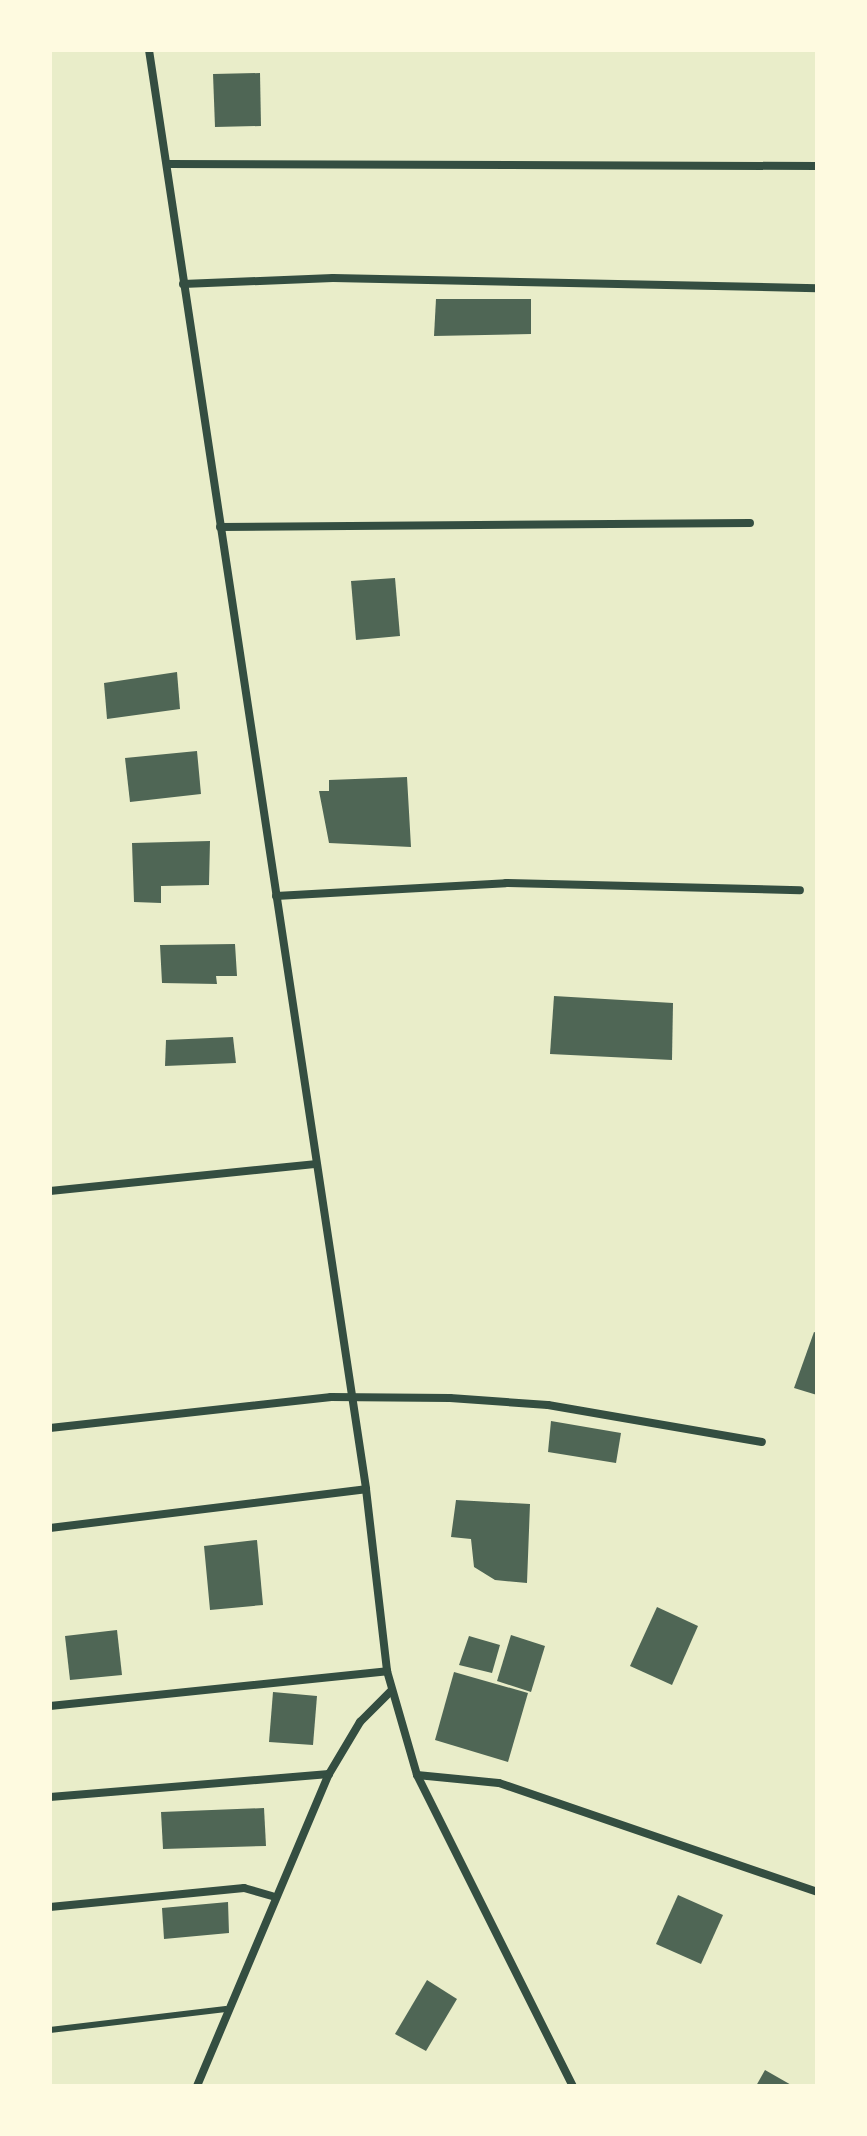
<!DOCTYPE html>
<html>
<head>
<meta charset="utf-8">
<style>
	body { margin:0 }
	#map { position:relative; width:867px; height:2136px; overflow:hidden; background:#e9edc9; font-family:"Times New Roman",serif }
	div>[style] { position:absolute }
	.building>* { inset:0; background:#4f6655 }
	.service>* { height:6px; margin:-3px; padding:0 3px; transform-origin:3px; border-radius:3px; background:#344e41 }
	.minor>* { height:8px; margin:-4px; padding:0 4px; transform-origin:4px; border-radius:4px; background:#344e41 }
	span { translate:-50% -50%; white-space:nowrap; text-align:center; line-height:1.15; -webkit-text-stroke:6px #fefae0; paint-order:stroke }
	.frame { position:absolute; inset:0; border:52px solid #fefae0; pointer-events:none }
</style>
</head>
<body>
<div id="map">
	<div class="building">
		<i style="clip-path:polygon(260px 73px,261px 126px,215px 127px,213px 74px)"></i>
		<i style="clip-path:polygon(436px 299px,531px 299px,531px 334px,434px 336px)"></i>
		<i style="clip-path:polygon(395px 578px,400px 636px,356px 640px,351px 581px)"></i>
		<i style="clip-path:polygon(177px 672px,180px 709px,107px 719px,104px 683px)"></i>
		<i style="clip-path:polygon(197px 751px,201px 794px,130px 802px,125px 758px)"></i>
		<i style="clip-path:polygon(407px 777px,411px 847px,329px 843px,319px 791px,329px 791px,329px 780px)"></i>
		<i style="clip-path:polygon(210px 841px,209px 885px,161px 886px,161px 903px,134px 902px,132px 843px)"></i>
		<i style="clip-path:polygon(235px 944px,237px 976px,216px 976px,217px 984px,162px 983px,160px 945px)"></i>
		<i style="clip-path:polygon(554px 996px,673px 1003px,672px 1060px,550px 1054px)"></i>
		<i style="clip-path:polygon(233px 1037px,236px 1063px,165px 1066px,166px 1040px)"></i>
		<i style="clip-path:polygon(814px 1332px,817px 1333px,817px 1395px,794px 1388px)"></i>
		<i style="clip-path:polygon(551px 1421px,621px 1433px,616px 1463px,548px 1452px)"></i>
		<i style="clip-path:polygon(456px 1500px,530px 1504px,527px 1583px,495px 1580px,474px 1567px,471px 1539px,451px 1537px)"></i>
		<i style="clip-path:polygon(257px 1540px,263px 1605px,210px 1610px,204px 1546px)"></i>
		<i style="clip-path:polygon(657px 1607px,698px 1626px,672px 1685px,630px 1666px)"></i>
		<i style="clip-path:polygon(117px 1630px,122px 1675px,70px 1680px,65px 1636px)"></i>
		<i style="clip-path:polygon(511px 1635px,545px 1646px,531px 1692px,497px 1681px)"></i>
		<i style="clip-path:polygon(469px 1636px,500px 1645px,492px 1673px,459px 1665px)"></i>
		<i style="clip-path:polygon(454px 1672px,528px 1693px,508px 1762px,435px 1740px)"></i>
		<i style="clip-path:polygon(273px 1692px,317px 1696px,313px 1745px,269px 1742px)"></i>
		<i style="clip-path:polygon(264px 1808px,266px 1846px,163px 1849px,161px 1812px)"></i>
		<i style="clip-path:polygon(678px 1895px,723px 1915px,701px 1964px,656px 1944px)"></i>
		<i style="clip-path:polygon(228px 1902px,229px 1933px,164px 1939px,162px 1908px)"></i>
		<i style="clip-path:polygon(427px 1980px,457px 1999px,426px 2051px,395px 2034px)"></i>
		<i style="clip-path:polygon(765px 2070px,793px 2086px,756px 2086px)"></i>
	</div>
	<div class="service">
		<i style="left:50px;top:2030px;width:177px;rotate:-6.8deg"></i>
	</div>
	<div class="minor">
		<i style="left:149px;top:50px;width:1455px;rotate:81.42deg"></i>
		<i style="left:366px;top:1489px;width:183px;rotate:83.4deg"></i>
		<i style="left:387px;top:1671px;width:108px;rotate:73.9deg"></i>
		<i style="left:417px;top:1775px;width:348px;rotate:63.4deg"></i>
		<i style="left:167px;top:164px;width:650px;rotate:0.18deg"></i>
		<i style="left:183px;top:284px;width:150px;rotate:-2.3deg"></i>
		<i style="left:333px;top:278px;width:484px;rotate:1.2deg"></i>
		<i style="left:220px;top:527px;width:530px;rotate:-0.43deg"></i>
		<i style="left:276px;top:896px;width:230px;rotate:-3.2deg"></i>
		<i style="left:506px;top:883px;width:294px;rotate:1.4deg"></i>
		<i style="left:50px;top:1191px;width:266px;rotate:-5.8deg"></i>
		<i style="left:50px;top:1428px;width:283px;rotate:-6.3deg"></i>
		<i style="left:331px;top:1397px;width:119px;rotate:0.5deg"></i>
		<i style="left:450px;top:1398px;width:98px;rotate:4.1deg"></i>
		<i style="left:548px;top:1405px;width:217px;rotate:9.8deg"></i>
		<i style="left:50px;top:1528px;width:318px;rotate:-7deg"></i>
		<i style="left:50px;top:1706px;width:339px;rotate:-5.9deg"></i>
		<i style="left:417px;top:1775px;width:82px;rotate:5.6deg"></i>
		<i style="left:499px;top:1783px;width:336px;rotate:18.9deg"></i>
		<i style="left:50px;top:1797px;width:280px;rotate:-4.7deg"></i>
		<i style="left:50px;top:1907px;width:195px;rotate:-5.6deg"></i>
		<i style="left:244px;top:1888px;width:29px;rotate:16deg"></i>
		<i style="left:197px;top:2086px;width:339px;rotate:-67.1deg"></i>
		<i style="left:329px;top:1774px;width:61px;rotate:-59.2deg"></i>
		<i style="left:360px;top:1722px;width:44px;rotate:-45deg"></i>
	</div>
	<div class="frame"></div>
</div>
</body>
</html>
